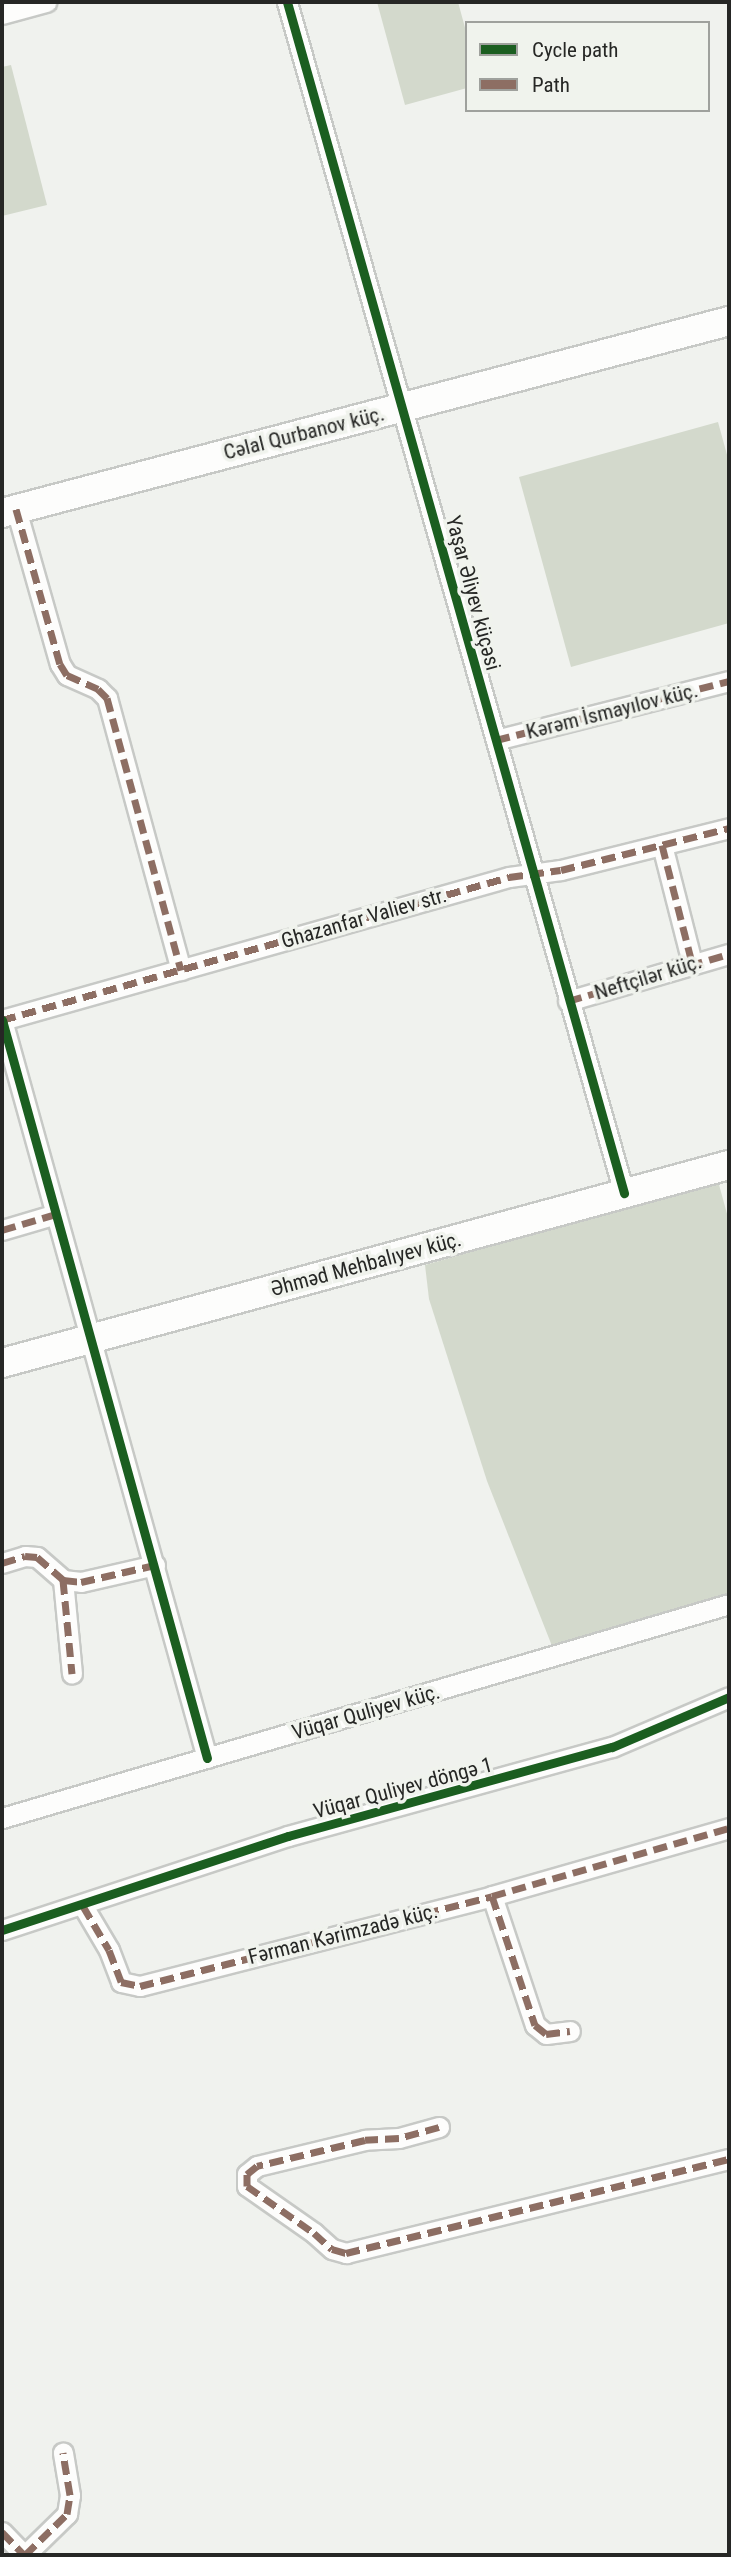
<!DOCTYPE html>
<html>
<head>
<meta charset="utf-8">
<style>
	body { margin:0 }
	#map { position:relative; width:731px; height:2557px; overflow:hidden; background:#f0f2ee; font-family:"Roboto Condensed",sans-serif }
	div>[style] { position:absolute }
	.green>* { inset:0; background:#d3d9cc }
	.roads { filter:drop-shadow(2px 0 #c7c9c6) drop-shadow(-2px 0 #c7c9c6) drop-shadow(0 2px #c7c9c6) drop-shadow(0 -2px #c7c9c6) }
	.street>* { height:19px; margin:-9.5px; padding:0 9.5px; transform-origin:9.5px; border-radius:9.5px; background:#fdfdfc }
	.secondary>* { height:28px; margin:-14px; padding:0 14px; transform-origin:14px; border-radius:14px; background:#fdfdfc }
	.quiet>* { height:7px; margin-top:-3.5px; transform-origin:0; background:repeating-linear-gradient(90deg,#8d6e63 0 14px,transparent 0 21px) }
	.cycleway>* { height:9px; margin:-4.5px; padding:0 4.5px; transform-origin:4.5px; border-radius:4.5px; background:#1b5e20 }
	span { translate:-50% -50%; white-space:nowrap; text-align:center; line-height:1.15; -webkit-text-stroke:7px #f0f3ed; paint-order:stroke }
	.street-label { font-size:21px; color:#262725 }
	.frame { position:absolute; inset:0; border:4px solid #262725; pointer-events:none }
	.legend { position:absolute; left:465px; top:21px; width:245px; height:91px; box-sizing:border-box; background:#f0f3ed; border:2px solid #9fa19d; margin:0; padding:9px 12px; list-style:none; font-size:21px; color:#262725 }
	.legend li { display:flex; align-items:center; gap:14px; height:35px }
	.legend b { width:35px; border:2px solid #9fa19d }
</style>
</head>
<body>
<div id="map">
	<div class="green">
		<i style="clip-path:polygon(377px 2px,458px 2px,467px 35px,467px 88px,405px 105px)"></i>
		<i style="clip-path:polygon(11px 65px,47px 205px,2px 216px,2px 67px)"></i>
		<i style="clip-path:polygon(718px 422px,729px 462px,729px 623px,571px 667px,519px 477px)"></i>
		<i style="clip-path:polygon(718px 1181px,729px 1221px,729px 1598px,552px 1646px,487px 1481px,429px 1299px,425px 1265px)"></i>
	</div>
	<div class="roads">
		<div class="street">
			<i style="left:287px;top:2px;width:1238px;rotate:74.2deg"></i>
			<i style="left:2px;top:14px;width:46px;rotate:-15.3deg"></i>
			<i style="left:16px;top:509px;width:161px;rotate:74.2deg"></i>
			<i style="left:60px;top:664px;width:13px;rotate:58deg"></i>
			<i style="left:67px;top:675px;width:34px;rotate:24deg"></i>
			<i style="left:98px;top:689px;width:13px;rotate:45deg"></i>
			<i style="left:107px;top:698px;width:282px;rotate:74.8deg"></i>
			<i style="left:496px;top:740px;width:240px;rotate:-14.2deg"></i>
			<i style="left:662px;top:845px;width:122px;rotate:75.7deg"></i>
			<i style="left:568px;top:1001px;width:168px;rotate:-16.3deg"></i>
			<i style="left:2px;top:1020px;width:766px;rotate:74.48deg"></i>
			<i style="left:2px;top:1020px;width:527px;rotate:-15.75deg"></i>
			<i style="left:509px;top:877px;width:52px;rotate:-7.7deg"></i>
			<i style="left:561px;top:870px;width:173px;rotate:-14deg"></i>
			<i style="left:2px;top:1230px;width:56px;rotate:-16.5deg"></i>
			<i style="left:2px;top:1563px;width:24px;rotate:-17deg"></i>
			<i style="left:25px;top:1556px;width:12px;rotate:5deg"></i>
			<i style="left:37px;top:1557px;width:35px;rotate:41deg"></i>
			<i style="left:63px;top:1580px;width:18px;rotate:6deg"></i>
			<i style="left:81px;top:1582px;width:76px;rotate:-12.9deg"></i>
			<i style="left:63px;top:1580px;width:94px;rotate:84.5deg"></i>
			<i style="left:2px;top:1818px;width:758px;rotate:-16.4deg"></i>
			<i style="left:492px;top:1896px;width:136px;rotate:71.6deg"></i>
			<i style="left:535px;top:2025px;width:14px;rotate:39deg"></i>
			<i style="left:546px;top:2034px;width:24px;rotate:-7deg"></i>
			<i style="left:83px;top:1906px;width:51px;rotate:59.4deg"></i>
			<i style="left:109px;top:1950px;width:34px;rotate:69deg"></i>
			<i style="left:121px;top:1982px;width:19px;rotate:12deg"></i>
			<i style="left:140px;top:1986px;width:363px;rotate:-14.3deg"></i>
			<i style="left:492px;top:1896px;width:247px;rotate:-16deg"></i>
			<i style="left:2px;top:1930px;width:301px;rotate:-18.2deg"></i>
			<i style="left:288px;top:1836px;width:336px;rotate:-15.4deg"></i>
			<i style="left:612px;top:1747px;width:127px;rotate:-23.1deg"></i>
			<i style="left:439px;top:2127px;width:41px;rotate:164.6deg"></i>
			<i style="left:399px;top:2138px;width:34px;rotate:177deg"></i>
			<i style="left:365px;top:2140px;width:111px;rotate:166.5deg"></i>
			<i style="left:257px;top:2166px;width:13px;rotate:141deg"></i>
			<i style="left:247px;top:2174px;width:12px;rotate:90deg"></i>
			<i style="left:247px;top:2186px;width:82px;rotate:35deg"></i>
			<i style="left:314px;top:2233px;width:24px;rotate:42deg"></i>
			<i style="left:332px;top:2249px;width:15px;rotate:16deg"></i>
			<i style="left:346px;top:2253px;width:394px;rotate:-13.8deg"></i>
			<i style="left:2px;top:2532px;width:32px;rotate:46deg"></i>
			<i style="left:25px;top:2555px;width:59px;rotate:-44.3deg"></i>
			<i style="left:67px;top:2514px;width:19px;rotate:-81deg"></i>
			<i style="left:70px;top:2495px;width:43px;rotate:-99.5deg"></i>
		</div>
		<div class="secondary">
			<i style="left:2px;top:513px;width:752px;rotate:-14.79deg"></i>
			<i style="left:2px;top:1363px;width:753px;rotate:-15.24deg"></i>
		</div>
	</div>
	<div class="quiet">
		<i style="left:16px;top:509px;width:161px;rotate:74.2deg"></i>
		<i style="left:60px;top:664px;width:13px;rotate:58deg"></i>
		<i style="left:67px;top:675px;width:34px;rotate:24deg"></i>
		<i style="left:98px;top:689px;width:13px;rotate:45deg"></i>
		<i style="left:107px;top:698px;width:282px;rotate:74.8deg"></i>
		<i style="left:496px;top:740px;width:240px;rotate:-14.2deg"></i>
		<i style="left:662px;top:845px;width:122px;rotate:75.7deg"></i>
		<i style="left:568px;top:1001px;width:168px;rotate:-16.3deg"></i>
		<i style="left:2px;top:1020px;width:527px;rotate:-15.75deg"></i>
		<i style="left:509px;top:877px;width:52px;rotate:-7.7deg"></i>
		<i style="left:561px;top:870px;width:173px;rotate:-14deg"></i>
		<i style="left:2px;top:1230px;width:56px;rotate:-16.5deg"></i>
		<i style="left:2px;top:1563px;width:24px;rotate:-17deg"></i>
		<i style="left:25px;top:1556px;width:12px;rotate:5deg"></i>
		<i style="left:37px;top:1557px;width:35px;rotate:41deg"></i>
		<i style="left:63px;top:1580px;width:18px;rotate:6deg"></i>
		<i style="left:81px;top:1582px;width:76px;rotate:-12.9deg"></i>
		<i style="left:63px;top:1580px;width:94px;rotate:84.5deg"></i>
		<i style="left:492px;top:1896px;width:136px;rotate:71.6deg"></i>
		<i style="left:535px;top:2025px;width:14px;rotate:39deg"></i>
		<i style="left:546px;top:2034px;width:24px;rotate:-7deg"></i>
		<i style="left:83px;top:1906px;width:51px;rotate:59.4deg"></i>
		<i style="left:109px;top:1950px;width:34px;rotate:69deg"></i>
		<i style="left:121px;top:1982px;width:19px;rotate:12deg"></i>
		<i style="left:140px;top:1986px;width:363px;rotate:-14.3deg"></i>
		<i style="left:492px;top:1896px;width:247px;rotate:-16deg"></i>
		<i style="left:439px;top:2127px;width:41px;rotate:164.6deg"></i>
		<i style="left:399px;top:2138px;width:34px;rotate:177deg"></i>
		<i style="left:365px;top:2140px;width:111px;rotate:166.5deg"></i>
		<i style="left:257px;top:2166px;width:13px;rotate:141deg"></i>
		<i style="left:247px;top:2174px;width:12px;rotate:90deg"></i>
		<i style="left:247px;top:2186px;width:82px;rotate:35deg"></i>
		<i style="left:314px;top:2233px;width:24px;rotate:42deg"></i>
		<i style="left:332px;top:2249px;width:15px;rotate:16deg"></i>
		<i style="left:346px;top:2253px;width:394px;rotate:-13.8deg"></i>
		<i style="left:2px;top:2532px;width:32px;rotate:46deg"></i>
		<i style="left:25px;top:2555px;width:59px;rotate:-44.3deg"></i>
		<i style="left:67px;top:2514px;width:19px;rotate:-81deg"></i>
		<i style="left:70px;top:2495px;width:43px;rotate:-99.5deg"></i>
	</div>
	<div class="cycleway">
		<i style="left:287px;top:2px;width:1238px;rotate:74.2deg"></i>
		<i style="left:2px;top:1020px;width:766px;rotate:74.48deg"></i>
		<i style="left:2px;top:1930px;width:301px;rotate:-18.2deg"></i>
		<i style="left:288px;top:1836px;width:336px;rotate:-15.4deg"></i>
		<i style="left:612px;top:1747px;width:127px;rotate:-23.1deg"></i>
	</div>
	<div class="street-label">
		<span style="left:304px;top:433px;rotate:-14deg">Cəlal Qurbanov küç.</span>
		<span style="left:473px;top:593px;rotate:75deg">Yaşar Əliyev küçəsi</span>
		<span style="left:612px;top:711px;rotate:-14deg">Kərəm İsmayılov küç.</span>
		<span style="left:364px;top:918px;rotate:-16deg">Ghazanfar Valiev str.</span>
		<span style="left:648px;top:977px;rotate:-17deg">Neftçilər küç.</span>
		<span style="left:366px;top:1264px;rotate:-15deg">Əhməd Mehbalıyev küç.</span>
		<span style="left:366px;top:1712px;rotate:-16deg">Vüqar Quliyev küç.</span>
		<span style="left:403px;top:1788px;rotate:-15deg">Vüqar Quliyev döngə 1</span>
		<span style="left:343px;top:1934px;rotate:-14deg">Fərman Kərimzadə küç.</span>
	</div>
	<div class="frame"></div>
	<ul class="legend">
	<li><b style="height:9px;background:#1b5e20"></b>Cycle path</li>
	<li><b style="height:9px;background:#8d6e63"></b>Path</li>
	</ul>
</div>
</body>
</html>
